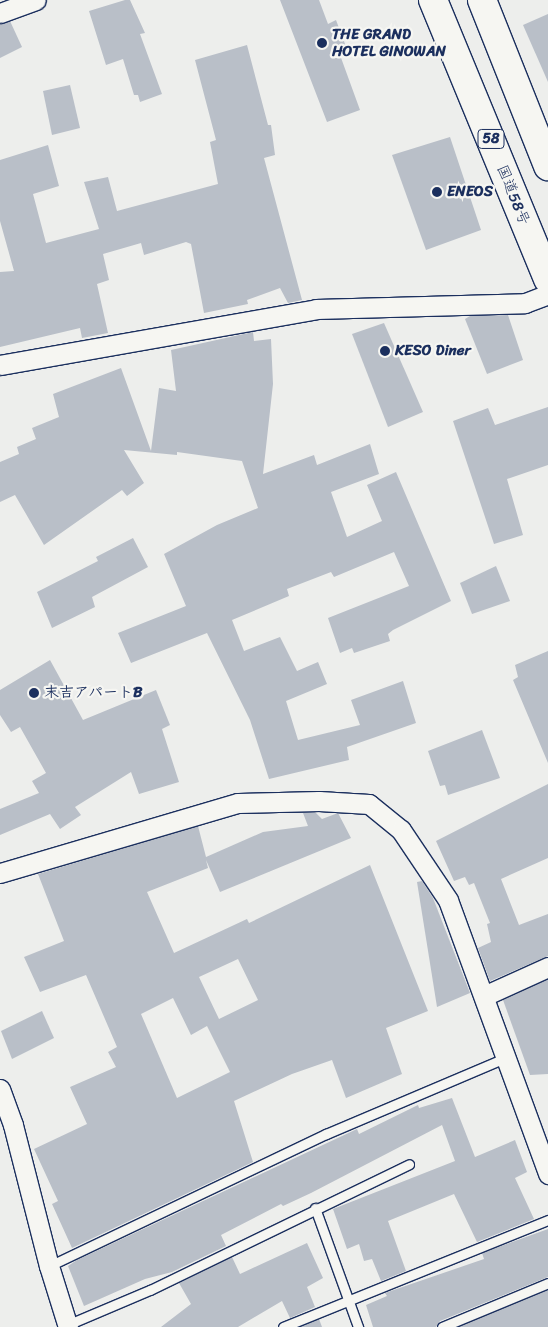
<!DOCTYPE html>
<html>
<head>
<meta charset="utf-8">
<style>
	body { margin:0 }
	#map { position:relative; width:548px; height:1327px; overflow:hidden; background:#edeeec; font-family:Sriracha,"Klee One",sans-serif }
	div>[style] { position:absolute }
	.building>* { inset:0; background:#b9bfc8 }
	.roads { filter:drop-shadow(1px 0 #1b2f5e) drop-shadow(-1px 0 #1b2f5e) drop-shadow(0 1px #1b2f5e) drop-shadow(0 -1px #1b2f5e) }
	.lane>* { height:9px; margin:-4.5px; padding:0 4.5px; transform-origin:4.5px; border-radius:4.5px; background:#f6f6f2 }
	.street>* { height:19px; margin:-9.5px; padding:0 9.5px; transform-origin:9.5px; border-radius:9.5px; background:#f6f6f2 }
	.highway>* { height:28px; margin:-14px; padding:0 14px; transform-origin:14px; border-radius:14px; background:#f6f6f2 }
	.dots>* { width:14px; height:14px; translate:-50% -50%; box-sizing:border-box; border:2px solid #f6f6f2; border-radius:50% }
	span { translate:-50% -50%; white-space:nowrap; text-align:center; line-height:1.15; -webkit-text-stroke:4.5px #f6f6f2; paint-order:stroke }
	.shield-label span { padding:1px 4px; background:#f6f6f2; border:1px solid; border-radius:4px; -webkit-text-stroke-width:0 }
	.shield-label { font-size:14px; color:#1b2f5e; font-weight:700 }
	.poi-label { font-size:15px; color:#1b2f5e; font-weight:700 }
	.left { translate:0 -50%; text-align:left }
	.street-label { font-size:15px; color:#1b2f5e }
</style>
</head>
<body>
<div id="map">
	<div class="building">
		<i style="clip-path:polygon(125px 0,130px 0,145px 33px,140px 34px,162px 94px,140px 102px,138px 95px,134px 95px,123px 59px,106px 65px,89px 11px)"></i>
		<i style="clip-path:polygon(280px 0,319px 0,328px 24px,336px 20px,348px 52px,340px 55px,360px 110px,327px 122px)"></i>
		<i style="clip-path:polygon(548px 14px,548px 82px,523px 25px)"></i>
		<i style="clip-path:polygon(10px 21px,22px 47px,0 58px,0 24px)"></i>
		<i style="clip-path:polygon(247px 45px,268px 125px,271px 125px,275px 155px,264px 158px,302px 300px,288px 303px,280px 288px,247px 300px,248px 304px,204px 313px,191px 244px,186px 242px,144px 255px,141px 243px,103px 254px,109px 280px,97px 284px,108px 333px,82px 338px,80px 328px,0 347px,0 272px,14px 271px,0 221px,0 160px,48px 145px,59px 186px,33px 194px,46px 243px,99px 229px,84px 182px,108px 177px,117px 211px,218px 184px,210px 142px,216px 140px,195px 60px)"></i>
		<i style="clip-path:polygon(70px 85px,80px 128px,52px 135px,43px 91px)"></i>
		<i style="clip-path:polygon(450px 137px,481px 230px,426px 250px,392px 155px)"></i>
		<i style="clip-path:polygon(508px 315px,523px 360px,487px 374px,465px 319px,470px 316px)"></i>
		<i style="clip-path:polygon(384px 323px,423px 412px,388px 427px,352px 334px)"></i>
		<i style="clip-path:polygon(253px 332px,254px 341px,271px 339px,273px 384px,263px 474px,314px 455px,317px 465px,370px 444px,379px 474px,331px 492px,347px 537px,382px 521px,367px 485px,396px 472px,451px 601px,393px 630px,388px 634px,390px 641px,354px 653px,352px 648px,340px 653px,328px 618px,409px 586px,394px 552px,334px 577px,331px 572px,287px 589px,289px 596px,232px 620px,244px 651px,280px 637px,297px 671px,318px 662px,327px 684px,286px 701px,298px 740px,360px 725px,351px 700px,403px 681px,416px 723px,347px 747px,349px 760px,269px 779px,250px 720px,207px 633px,131px 663px,118px 633px,186px 606px,164px 554px,217px 525px,258px 508px,242px 461px,177px 452px,177px 455px,124px 450px,144px 483px,127px 496px,122px 490px,44px 545px,15px 495px,0 502px,0 462px,19px 454px,17px 447px,36px 439px,32px 428px,59px 417px,53px 394px,121px 368px,151px 451px,159px 388px,176px 391px,171px 350px)"></i>
		<i style="clip-path:polygon(548px 407px,548px 465px,507px 479px,523px 535px,494px 544px,453px 421px,488px 408px,495px 425px)"></i>
		<i style="clip-path:polygon(133px 538px,148px 567px,92px 597px,95px 607px,52px 628px,37px 592px,98px 561px,96px 557px)"></i>
		<i style="clip-path:polygon(496px 566px,510px 601px,472px 614px,460px 583px)"></i>
		<i style="clip-path:polygon(548px 651px,548px 763px,513px 680px,518px 677px,515px 665px)"></i>
		<i style="clip-path:polygon(50px 660px,83px 720px,156px 690px,170px 725px,162px 729px,179px 782px,139px 794px,131px 772px,75px 807px,81px 815px,60px 829px,50px 814px,0 835px,0 809px,39px 793px,32px 781px,46px 773px,20px 727px,11px 732px,0 715px,0 690px)"></i>
		<i style="clip-path:polygon(482px 730px,500px 778px,448px 795px,445px 785px,440px 786px,428px 751px)"></i>
		<i style="clip-path:polygon(548px 784px,548px 858px,501px 879px,519px 925px,548px 914px,548px 956px,490px 981px,478px 948px,491px 942px,487px 924px,490px 923px,474px 883px,469px 885px,465px 877px,454px 881px,436px 841px)"></i>
		<i style="clip-path:polygon(evenodd,315px 812px,322px 819px,338px 813px,351px 838px,220px 892px,206px 860px,208px 868px,147px 892px,174px 953px,247px 919px,249px 923px,370px 865px,428px 1011px,386px 1028px,402px 1074px,346px 1098px,332px 1060px,292px 1074px,234px 1101px,253px 1162px,72px 1248px,52px 1204px,58px 1201px,34px 1149px,87px 1124px,70px 1087px,116px 1067px,108px 1052px,117px 1047px,86px 975px,40px 992px,24px 957px,64px 941px,38px 874px,198px 826px,206px 857px,263px 832px,308px 826px,303px 813px,315px 812px,238px 959px,258px 1000px,219px 1019px,199px 977px,238px 959px,315px 812px,173px 998px,191px 1035px,207px 1026px,230px 1072px,177px 1098px,141px 1014px,173px 998px)"></i>
		<i style="clip-path:polygon(422px 881px,433px 898px,470px 993px,437px 1007px,417px 882px)"></i>
		<i style="clip-path:polygon(548px 979px,548px 1074px,530px 1075px,503px 1000px)"></i>
		<i style="clip-path:polygon(42px 1011px,54px 1038px,12px 1059px,1px 1031px)"></i>
		<i style="clip-path:polygon(452px 1098px,475px 1157px,515px 1140px,527px 1172px,515px 1178px,534px 1219px,477px 1242px,454px 1194px,388px 1221px,406px 1271px,381px 1281px,372px 1259px,364px 1261px,359px 1244px,347px 1249px,333px 1209px,455px 1161px,442px 1125px,311px 1193px,283px 1206px,281px 1204px,221px 1235px,226px 1246px,172px 1272px,145px 1279px,84px 1306px,68px 1266px,77px 1260px,357px 1129px,359px 1134px,418px 1105px,419px 1108px)"></i>
		<i style="clip-path:polygon(548px 1229px,548px 1277px,440px 1321px,436px 1327px,373px 1327px,366px 1305px,387px 1296px,385px 1293px,484px 1259px,482px 1253px)"></i>
		<i style="clip-path:polygon(307px 1243px,323px 1278px,307px 1287px,315px 1307px,290px 1318px,282px 1301px,238px 1327px,161px 1327px,191px 1304px,179px 1283px,232px 1257px,240px 1274px)"></i>
		<i style="clip-path:polygon(548px 1290px,548px 1327px,458px 1327px)"></i>
		<i style="clip-path:polygon(319px 1319px,322px 1327px,300px 1327px)"></i>
	</div>
	<div class="roads">
		<div class="lane">
			<i style="left:315px;top:1208px;width:127px;rotate:70.1deg"></i>
			<i style="left:49px;top:1266px;width:307px;rotate:-25.5deg"></i>
			<i style="left:326px;top:1134px;width:194px;rotate:-23deg"></i>
			<i style="left:67px;top:1325px;width:90px;rotate:-22.9deg"></i>
			<i style="left:150px;top:1290px;width:288px;rotate:-25.9deg"></i>
			<i style="left:283px;top:1327px;width:286px;rotate:-22deg"></i>
			<i style="left:442px;top:1327px;width:115px;rotate:-22.5deg"></i>
		</div>
		<div class="street">
			<i style="left:0;top:13px;width:38px;rotate:-20deg"></i>
			<i style="left:0;top:365px;width:321px;rotate:-10deg"></i>
			<i style="left:316px;top:309px;width:209px;rotate:-1.6deg"></i>
			<i style="left:525px;top:303px;width:25px;rotate:-21deg"></i>
			<i style="left:0;top:873px;width:248px;rotate:-16.4deg"></i>
			<i style="left:238px;top:803px;width:81px;rotate:-1.4deg"></i>
			<i style="left:319px;top:801px;width:50px;rotate:3.4deg"></i>
			<i style="left:369px;top:804px;width:41px;rotate:39.1deg"></i>
			<i style="left:401px;top:830px;width:84px;rotate:56.1deg"></i>
			<i style="left:448px;top:900px;width:292px;rotate:69.9deg"></i>
			<i style="left:484px;top:996px;width:70px;rotate:-24.4deg"></i>
			<i style="left:0;top:1089px;width:38px;rotate:70deg"></i>
			<i style="left:13px;top:1125px;width:146px;rotate:75.7deg"></i>
			<i style="left:49px;top:1266px;width:64px;rotate:72.7deg"></i>
		</div>
		<div class="highway">
			<i style="left:433px;top:0;width:302px;rotate:67.6deg"></i>
			<i style="left:482px;top:0;width:179px;rotate:68.3deg"></i>
		</div>
	</div>
	<div class="dots">
		<i style="left:322px;top:43px;background:#1b2f5e"></i>
		<i style="left:437px;top:192px;background:#1b2f5e"></i>
		<i style="left:385px;top:351px;background:#1b2f5e"></i>
		<i style="left:34px;top:693px;background:#1b2f5e"></i>
	</div>
	<div class="shield-label">
		<span style="left:491px;top:139px">58</span>
	</div>
	<div class="poi-label">
		<span class="left" style="left:332px;top:43px">THE GRAND<br>HOTEL GINOWAN</span>
		<span class="left" style="left:447px;top:192px">ENEOS</span>
		<span class="left" style="left:395px;top:351px">KESO Diner</span>
		<span class="left" style="left:44px;top:693px">末吉アパートB</span>
	</div>
	<div class="street-label">
		<span style="left:513px;top:195px;rotate:68deg">国道58号</span>
	</div>
</div>
</body>
</html>
